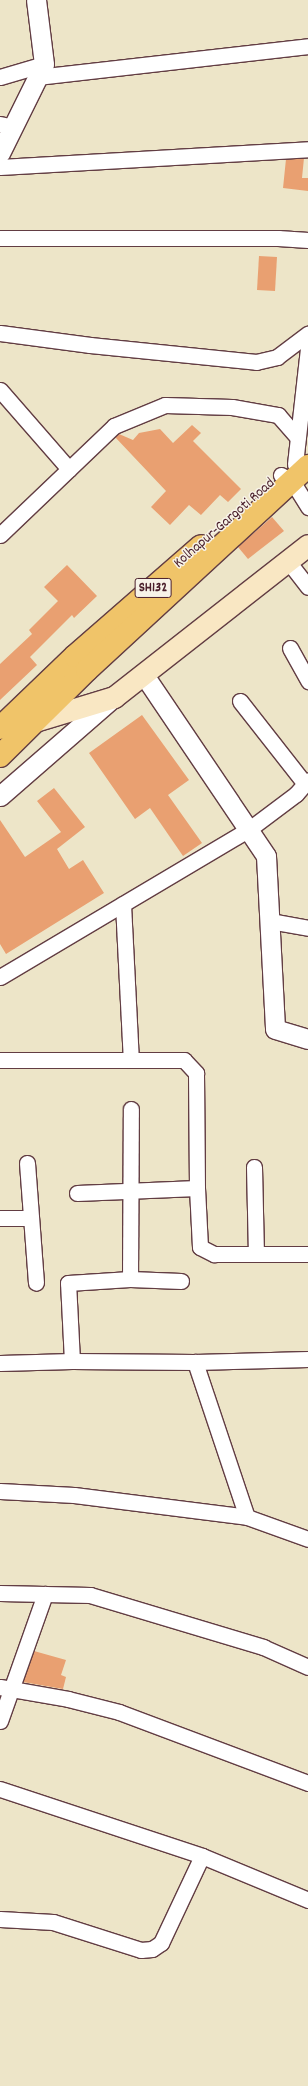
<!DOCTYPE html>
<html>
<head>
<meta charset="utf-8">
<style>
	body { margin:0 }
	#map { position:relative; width:308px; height:2086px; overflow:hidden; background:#ede5c8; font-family:Dekko,sans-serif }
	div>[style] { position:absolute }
	.building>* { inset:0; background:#e9a071 }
	.roads { filter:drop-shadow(1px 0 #623d43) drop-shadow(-1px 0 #623d43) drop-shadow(0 1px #623d43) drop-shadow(0 -1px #623d43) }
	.minor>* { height:15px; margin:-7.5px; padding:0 7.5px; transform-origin:7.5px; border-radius:7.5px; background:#fff }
	.tertiary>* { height:19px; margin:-9.5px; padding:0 9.5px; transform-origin:9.5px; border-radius:9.5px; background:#fff }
	.secondary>* { height:21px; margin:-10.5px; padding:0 10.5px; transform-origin:10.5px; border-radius:10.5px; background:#f9e7c3 }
	.primary>* { height:22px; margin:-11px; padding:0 11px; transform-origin:11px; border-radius:11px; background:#f0c469 }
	span { translate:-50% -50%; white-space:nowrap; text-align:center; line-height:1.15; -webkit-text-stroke:3px #f7f3e8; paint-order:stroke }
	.shield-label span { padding:1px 3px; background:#f7f3e8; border:1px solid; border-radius:3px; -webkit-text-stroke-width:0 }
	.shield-label { font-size:14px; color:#4a1f2b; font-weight:700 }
	.street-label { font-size:15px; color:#4a1f2b }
</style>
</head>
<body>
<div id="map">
	<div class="building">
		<i style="clip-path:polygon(304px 158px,302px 178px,308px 178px,308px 191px,283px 188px,286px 159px)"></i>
		<i style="clip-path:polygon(259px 256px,277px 257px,275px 291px,257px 290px)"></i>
		<i style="clip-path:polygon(192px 425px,201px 433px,193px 441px,241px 489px,228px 502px,220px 495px,201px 515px,189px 505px,170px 525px,151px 507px,166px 491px,115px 437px,119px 434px,133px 440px,139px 433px,160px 429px,173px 443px)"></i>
		<i style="clip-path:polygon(272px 517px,284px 531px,248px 559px,238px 547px)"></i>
		<i style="clip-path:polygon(67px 565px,97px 596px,74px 618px,72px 615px,30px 657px,37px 665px,0 700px,0 664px,32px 634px,29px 630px,58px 601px,44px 587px)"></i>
		<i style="clip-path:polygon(142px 715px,189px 780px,168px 795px,202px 843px,183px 856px,150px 808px,135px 819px,89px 753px)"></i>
		<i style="clip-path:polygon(54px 788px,85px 827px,57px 849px,69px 869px,83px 860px,104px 893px,6px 954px,0 944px,0 820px,25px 857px,61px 832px,37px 801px)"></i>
		<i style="clip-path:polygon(34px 1651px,66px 1660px,61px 1675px,66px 1677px,63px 1689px,23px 1682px)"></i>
	</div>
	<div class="roads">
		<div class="minor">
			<i style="left:0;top:77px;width:46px;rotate:-16.5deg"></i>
			<i style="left:37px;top:77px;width:273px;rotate:-6.5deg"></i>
			<i style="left:0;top:124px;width:13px;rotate:13deg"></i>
			<i style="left:0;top:167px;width:309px;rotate:-3.3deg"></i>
			<i style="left:0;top:238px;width:278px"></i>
			<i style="left:278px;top:238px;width:30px;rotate:4deg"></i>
			<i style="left:0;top:333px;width:91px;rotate:7.6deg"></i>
			<i style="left:90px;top:345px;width:167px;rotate:5.8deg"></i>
			<i style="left:256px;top:362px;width:22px;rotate:-13deg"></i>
			<i style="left:277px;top:357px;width:39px;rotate:-37deg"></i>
			<i style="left:0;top:390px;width:105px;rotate:48.9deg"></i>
			<i style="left:295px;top:464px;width:117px;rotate:-83.6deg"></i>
			<i style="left:281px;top:475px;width:13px;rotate:29deg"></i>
			<i style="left:292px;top:481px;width:31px;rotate:58deg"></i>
			<i style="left:0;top:535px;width:158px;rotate:-43.7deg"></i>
			<i style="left:114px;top:426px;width:55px;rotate:-22.4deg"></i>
			<i style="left:165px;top:405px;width:67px;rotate:1.7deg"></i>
			<i style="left:232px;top:407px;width:47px;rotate:9.9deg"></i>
			<i style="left:278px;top:415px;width:30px;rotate:49deg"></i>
			<i style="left:287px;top:560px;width:34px;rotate:52deg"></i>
			<i style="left:290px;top:648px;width:38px;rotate:61deg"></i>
			<i style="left:240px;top:701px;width:105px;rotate:51.9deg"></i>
			<i style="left:123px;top:904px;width:156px;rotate:87.1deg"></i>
			<i style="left:270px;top:921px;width:39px;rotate:10deg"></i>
			<i style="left:0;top:977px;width:288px;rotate:-30.7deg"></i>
			<i style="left:248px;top:830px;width:60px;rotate:-36.9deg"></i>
			<i style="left:296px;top:794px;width:18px;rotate:-49deg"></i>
			<i style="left:0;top:1060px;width:184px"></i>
			<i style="left:184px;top:1060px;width:18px;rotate:47deg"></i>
			<i style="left:196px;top:1073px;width:115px;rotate:89.5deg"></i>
			<i style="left:197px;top:1188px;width:59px;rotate:87.1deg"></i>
			<i style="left:200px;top:1247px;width:16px;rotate:27deg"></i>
			<i style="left:214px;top:1254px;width:94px"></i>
			<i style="left:27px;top:1163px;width:120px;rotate:85.7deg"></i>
			<i style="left:254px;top:1167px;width:87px;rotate:88.7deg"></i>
			<i style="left:77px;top:1193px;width:120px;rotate:-2.4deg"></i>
			<i style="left:0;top:1218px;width:31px"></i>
			<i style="left:130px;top:1279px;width:170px;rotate:-89.7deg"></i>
			<i style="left:72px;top:1361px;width:78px;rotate:-92.9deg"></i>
			<i style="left:68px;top:1283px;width:62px;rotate:-3.7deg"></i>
			<i style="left:130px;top:1279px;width:51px;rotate:2.2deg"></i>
			<i style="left:195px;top:1362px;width:163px;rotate:71.5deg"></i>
			<i style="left:0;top:1363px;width:72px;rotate:-1.6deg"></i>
			<i style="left:72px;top:1361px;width:123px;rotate:0.5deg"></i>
			<i style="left:195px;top:1362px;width:113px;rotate:-1.5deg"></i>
			<i style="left:0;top:1491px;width:74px;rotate:3.1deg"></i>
			<i style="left:74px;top:1495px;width:174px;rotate:7.2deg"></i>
			<i style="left:247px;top:1517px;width:65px;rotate:19.8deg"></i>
			<i style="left:0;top:1593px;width:90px;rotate:1.3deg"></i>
			<i style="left:90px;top:1595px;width:181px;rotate:16.7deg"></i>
			<i style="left:263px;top:1647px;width:49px;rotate:24deg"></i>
			<i style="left:0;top:1687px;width:69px;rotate:10deg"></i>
			<i style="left:68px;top:1699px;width:53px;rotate:14.3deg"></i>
			<i style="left:119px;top:1712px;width:202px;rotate:20.6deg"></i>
			<i style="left:0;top:1721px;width:135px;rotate:-70.5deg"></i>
			<i style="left:0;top:1789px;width:213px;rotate:18.3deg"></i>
			<i style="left:202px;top:1856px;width:115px;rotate:22.5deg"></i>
			<i style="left:0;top:1919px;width:53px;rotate:3.2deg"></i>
			<i style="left:53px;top:1922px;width:92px;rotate:17.7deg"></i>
			<i style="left:141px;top:1950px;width:11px;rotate:-5deg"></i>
			<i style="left:152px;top:1949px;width:11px;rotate:-34deg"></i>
			<i style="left:161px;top:1943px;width:96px;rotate:-64.8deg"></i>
		</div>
		<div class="tertiary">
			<i style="left:0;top:153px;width:99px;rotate:-63.7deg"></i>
			<i style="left:44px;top:64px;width:64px;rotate:-97.1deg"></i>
			<i style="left:144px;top:675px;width:218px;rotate:56deg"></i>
			<i style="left:266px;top:856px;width:173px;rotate:87deg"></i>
			<i style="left:275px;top:1029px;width:34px;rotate:17deg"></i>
			<i style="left:0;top:796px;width:151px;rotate:-41deg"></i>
		</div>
		<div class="secondary">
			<i style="left:35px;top:721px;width:83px;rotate:-16.9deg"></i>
			<i style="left:114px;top:697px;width:246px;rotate:-38.1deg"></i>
		</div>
		<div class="primary">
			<i style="left:0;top:728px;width:104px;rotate:-43.8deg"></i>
			<i style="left:75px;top:656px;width:167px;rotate:-41.1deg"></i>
			<i style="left:0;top:756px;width:122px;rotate:-44.7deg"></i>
			<i style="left:87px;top:670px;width:301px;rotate:-42.7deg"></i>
		</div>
	</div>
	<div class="shield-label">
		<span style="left:153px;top:588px">SH132</span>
	</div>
	<div class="street-label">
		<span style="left:225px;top:524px;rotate:-41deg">Kolhapur-Gargoti Road</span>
	</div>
</div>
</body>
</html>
